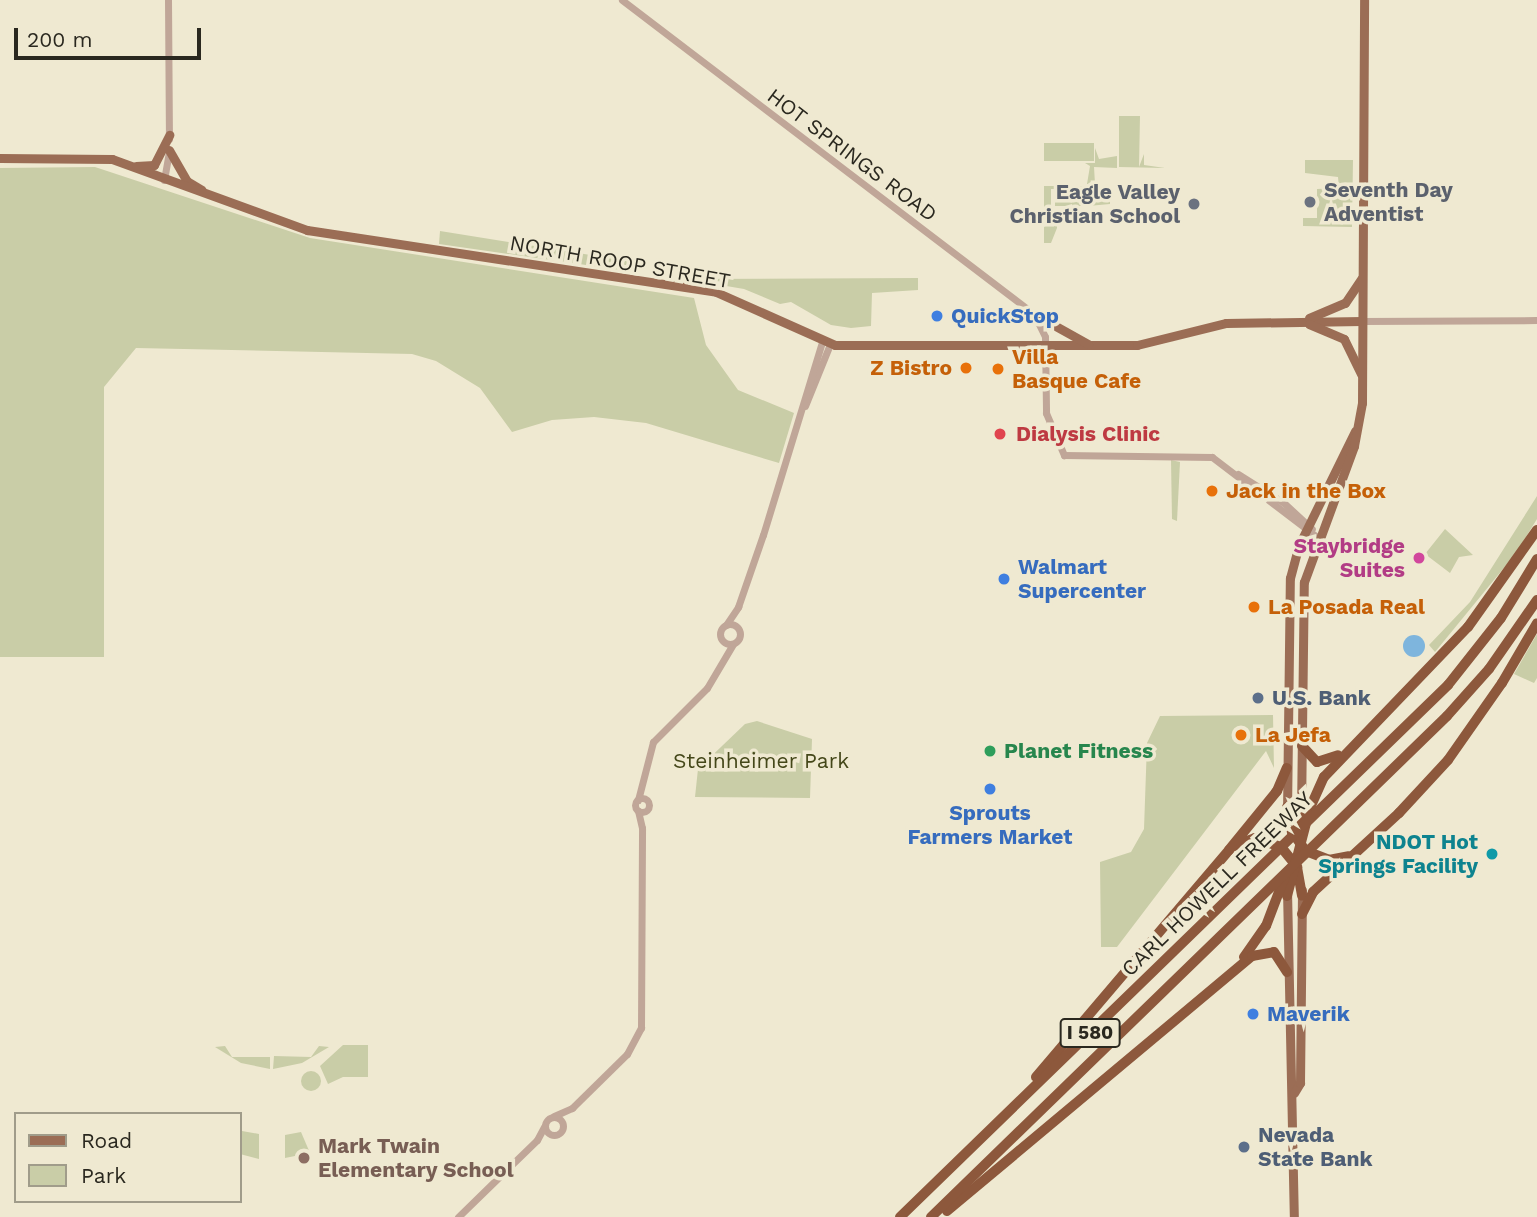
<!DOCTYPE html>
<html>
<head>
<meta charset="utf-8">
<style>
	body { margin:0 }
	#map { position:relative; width:1537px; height:1217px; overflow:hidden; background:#efe9d1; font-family:"Work Sans",sans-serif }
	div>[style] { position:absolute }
	.green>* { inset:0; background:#c9cda7 }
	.round { border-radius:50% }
	.water>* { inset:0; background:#7eb5dd }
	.minor>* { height:7px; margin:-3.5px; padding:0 3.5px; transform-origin:3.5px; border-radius:3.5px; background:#c0a698 }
	.minor>.ring { margin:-3.5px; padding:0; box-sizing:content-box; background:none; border:7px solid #c0a698; border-radius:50% }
	.major>* { height:9px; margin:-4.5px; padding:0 4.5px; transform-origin:4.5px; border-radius:4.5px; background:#9b6d55 }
	.highway>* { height:10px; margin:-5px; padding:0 5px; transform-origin:5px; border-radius:5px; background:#8d583c }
	.dots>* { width:19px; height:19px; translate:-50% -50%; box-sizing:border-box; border:4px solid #efe9d1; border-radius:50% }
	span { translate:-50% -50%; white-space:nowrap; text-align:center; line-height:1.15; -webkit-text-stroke:7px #efe9d1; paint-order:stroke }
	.shield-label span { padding:2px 5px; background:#efe9d1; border:2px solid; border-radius:5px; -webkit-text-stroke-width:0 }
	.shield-label { font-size:19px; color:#2a281f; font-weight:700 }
	.street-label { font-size:21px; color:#2a281f }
	.worship-label { font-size:21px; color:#5b616d; font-weight:700 }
	.left { translate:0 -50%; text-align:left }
	.right { translate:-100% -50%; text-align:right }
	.shop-label { font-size:21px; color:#366cbe; font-weight:700 }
	.food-label { font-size:21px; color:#c56008; font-weight:700 }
	.health-label { font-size:21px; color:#be3a42; font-weight:700 }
	.hotel-label { font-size:21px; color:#b23c85; font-weight:700 }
	.service-label { font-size:21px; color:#4e5e75; font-weight:700 }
	.leisure-label { font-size:21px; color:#27864d; font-weight:700 }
	.park-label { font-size:21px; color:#444719 }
	.culture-label { font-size:21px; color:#0d838f; font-weight:700 }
	.education-label { font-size:21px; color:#785e54; font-weight:700 }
	.legend { position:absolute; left:14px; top:1112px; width:228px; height:91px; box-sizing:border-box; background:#efe9d1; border:2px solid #a09c8a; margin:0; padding:9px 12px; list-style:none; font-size:21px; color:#2a281f }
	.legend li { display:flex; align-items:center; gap:14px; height:35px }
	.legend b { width:35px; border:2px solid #a09c8a }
	.scale { position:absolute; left:14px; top:28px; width:187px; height:32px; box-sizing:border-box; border:4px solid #2a281f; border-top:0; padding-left:9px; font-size:21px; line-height:24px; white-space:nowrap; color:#2a281f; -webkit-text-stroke:5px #efe9d1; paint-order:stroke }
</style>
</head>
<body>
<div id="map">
	<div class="green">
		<i style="clip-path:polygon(1119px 116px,1140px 116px,1139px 167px,1144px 154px,1144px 165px,1165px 168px,1119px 167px)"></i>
		<i style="clip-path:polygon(1044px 143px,1094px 143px,1094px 161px,1044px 161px)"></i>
		<i style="clip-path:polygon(1095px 148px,1099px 159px,1117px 156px,1117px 168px,1094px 167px,1095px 184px,1087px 184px,1090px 166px,1085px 163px,1095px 163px)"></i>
		<i style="clip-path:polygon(1305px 160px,1353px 160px,1352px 227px,1303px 226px,1303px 218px,1317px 218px,1317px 189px,1339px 188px,1338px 177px,1305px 173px)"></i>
		<i style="clip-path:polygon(95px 167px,310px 238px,694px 298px,706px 345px,738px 390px,794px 413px,779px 463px,646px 423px,594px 417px,552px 420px,512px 432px,480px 388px,436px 361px,412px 354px,136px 348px,104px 387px,104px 657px,0 657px,0 168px)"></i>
		<i style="clip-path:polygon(1087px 185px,1110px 188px,1110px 204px,1088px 206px)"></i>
		<i style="clip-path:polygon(1044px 186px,1085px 186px,1085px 189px,1051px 189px,1051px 222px,1057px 223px,1057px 228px,1051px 243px,1044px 243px)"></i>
		<i style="clip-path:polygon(1055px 191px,1082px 191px,1082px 206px,1055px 206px)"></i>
		<i style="clip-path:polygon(440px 231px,628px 261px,628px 271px,439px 244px)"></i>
		<i style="clip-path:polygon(918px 278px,918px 290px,872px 293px,871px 326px,851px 328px,831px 325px,791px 302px,780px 304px,744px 289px,685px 279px)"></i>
		<i style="clip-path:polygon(1171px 460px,1180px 462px,1177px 521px,1172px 519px)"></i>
		<i style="clip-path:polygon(1537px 496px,1537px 519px,1516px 553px,1435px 652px,1429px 645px,1470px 602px)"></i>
		<i style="clip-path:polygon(1445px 529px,1473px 555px,1459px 557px,1450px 573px,1425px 554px)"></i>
		<i style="clip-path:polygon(1537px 634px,1537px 678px,1534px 683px,1514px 674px)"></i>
		<i style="clip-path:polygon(1273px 715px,1274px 768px,1266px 751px,1117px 947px,1101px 947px,1100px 862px,1131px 852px,1144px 829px,1147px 743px,1160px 716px)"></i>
		<i style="clip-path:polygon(757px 721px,812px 739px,810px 798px,695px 797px,698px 769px,745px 724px)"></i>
		<i style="clip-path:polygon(343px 1045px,368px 1045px,368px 1077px,343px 1077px,328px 1084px,320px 1066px)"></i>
		<i style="clip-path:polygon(225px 1046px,232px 1057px,270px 1057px,270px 1069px,241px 1063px,215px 1047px)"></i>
		<i style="clip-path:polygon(319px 1046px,329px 1047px,302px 1063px,273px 1069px,274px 1056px,311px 1057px)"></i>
		<i class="round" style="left:301px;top:1071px;width:20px;height:20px"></i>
		<i style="clip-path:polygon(242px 1131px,259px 1134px,259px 1159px,240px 1154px)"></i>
		<i style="clip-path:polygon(301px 1132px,310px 1153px,285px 1158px,285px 1135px)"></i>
	</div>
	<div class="water">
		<i class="round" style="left:1403px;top:635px;width:22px;height:22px"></i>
	</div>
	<div class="minor">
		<i style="left:168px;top:0;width:139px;rotate:89.6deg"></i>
		<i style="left:622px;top:0;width:518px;rotate:37.31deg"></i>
		<i style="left:1034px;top:314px;width:25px;rotate:64deg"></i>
		<i style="left:1045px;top:337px;width:76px;rotate:89.2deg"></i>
		<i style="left:1046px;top:413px;width:46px;rotate:66.8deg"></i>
		<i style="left:1064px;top:455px;width:148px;rotate:0.8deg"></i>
		<i style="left:1212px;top:457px;width:132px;rotate:37.3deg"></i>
		<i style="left:164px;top:180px;width:29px;rotate:-80deg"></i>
		<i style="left:1362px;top:321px;width:175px;rotate:-0.3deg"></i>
		<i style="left:805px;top:406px;width:67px;rotate:-68deg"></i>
		<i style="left:1238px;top:474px;width:54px;rotate:32.2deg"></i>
		<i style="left:1284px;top:503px;width:38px;rotate:43deg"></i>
		<i class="ring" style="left:720px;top:624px;width:13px;height:13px"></i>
		<i style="left:726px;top:625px;width:22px;rotate:-56deg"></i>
		<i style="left:738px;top:607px;width:76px;rotate:-70.9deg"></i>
		<i style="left:763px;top:535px;width:202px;rotate:-73deg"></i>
		<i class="ring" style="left:635px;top:798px;width:7px;height:7px"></i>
		<i style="left:638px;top:800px;width:60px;rotate:-75.5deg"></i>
		<i style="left:653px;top:742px;width:76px;rotate:-45deg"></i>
		<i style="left:707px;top:688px;width:51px;rotate:-59.4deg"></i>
		<i style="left:554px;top:1116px;width:20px;rotate:-24deg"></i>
		<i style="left:572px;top:1108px;width:77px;rotate:-44.5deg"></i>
		<i style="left:627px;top:1054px;width:30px;rotate:-62deg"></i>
		<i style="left:641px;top:1028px;width:200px;rotate:-89.7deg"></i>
		<i style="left:642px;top:828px;width:18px;rotate:-103deg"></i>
		<i class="ring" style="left:545px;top:1117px;width:11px;height:11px"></i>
		<i style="left:458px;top:1217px;width:110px;rotate:-44.3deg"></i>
		<i style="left:537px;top:1140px;width:15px;rotate:-62deg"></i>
	</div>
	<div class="major">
		<i style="left:169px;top:150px;width:36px;rotate:60deg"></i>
		<i style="left:187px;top:181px;width:17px;rotate:31deg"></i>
		<i style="left:0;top:158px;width:112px;rotate:0.5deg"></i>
		<i style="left:112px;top:159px;width:208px;rotate:20deg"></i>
		<i style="left:307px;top:230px;width:414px;rotate:8.6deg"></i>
		<i style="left:716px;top:292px;width:130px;rotate:24deg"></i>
		<i style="left:835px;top:345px;width:302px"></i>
		<i style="left:1137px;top:345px;width:92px;rotate:-13.9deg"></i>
		<i style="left:1226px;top:323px;width:136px;rotate:-0.8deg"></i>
		<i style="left:136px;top:166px;width:18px;rotate:-3deg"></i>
		<i style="left:154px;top:165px;width:34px;rotate:-63deg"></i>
		<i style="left:1034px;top:314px;width:62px;rotate:29.1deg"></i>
		<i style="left:1309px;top:318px;width:39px;rotate:-23deg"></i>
		<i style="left:1345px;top:303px;width:30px;rotate:-56deg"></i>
		<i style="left:1309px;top:324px;width:38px;rotate:23deg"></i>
		<i style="left:1344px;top:339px;width:39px;rotate:64deg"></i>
		<i style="left:1287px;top:813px;width:235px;rotate:-89.3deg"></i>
		<i style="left:1290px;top:578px;width:34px;rotate:-75deg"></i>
		<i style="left:1299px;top:545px;width:127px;rotate:-63.8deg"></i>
		<i style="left:1301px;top:813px;width:231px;rotate:-89.3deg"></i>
		<i style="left:1304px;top:582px;width:145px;rotate:-69.8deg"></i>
		<i style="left:1354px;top:446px;width:44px;rotate:-79.5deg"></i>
		<i style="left:1362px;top:403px;width:403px;rotate:-89.7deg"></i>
		<i style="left:1287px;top:890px;width:327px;rotate:88.8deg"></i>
		<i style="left:1294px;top:1093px;width:12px;rotate:-59deg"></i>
		<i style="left:1300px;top:1083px;width:193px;rotate:-89.4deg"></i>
	</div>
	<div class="highway">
		<i style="left:1302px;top:746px;width:22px;rotate:47deg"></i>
		<i style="left:1317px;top:762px;width:22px;rotate:-18deg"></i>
		<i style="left:1287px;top:807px;width:25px;rotate:79deg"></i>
		<i style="left:1292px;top:832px;width:24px;rotate:54deg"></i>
		<i style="left:1306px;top:851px;width:25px;rotate:21deg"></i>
		<i style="left:1329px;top:860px;width:20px;rotate:-11deg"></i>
		<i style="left:1296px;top:833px;width:27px;rotate:-80deg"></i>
		<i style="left:1234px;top:846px;width:22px;rotate:-21deg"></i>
		<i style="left:1255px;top:838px;width:28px;rotate:19deg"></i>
		<i style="left:1281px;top:847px;width:26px;rotate:51deg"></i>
		<i style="left:1297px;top:867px;width:29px;rotate:80deg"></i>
		<i style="left:1287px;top:896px;width:91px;rotate:-75.4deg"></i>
		<i style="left:1310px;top:808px;width:34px;rotate:-66deg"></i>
		<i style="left:1324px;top:777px;width:208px;rotate:-46.2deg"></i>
		<i style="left:1468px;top:627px;width:119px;rotate:-54.6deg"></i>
		<i style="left:1302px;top:914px;width:25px;rotate:-63deg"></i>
		<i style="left:1313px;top:892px;width:117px;rotate:-42.6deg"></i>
		<i style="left:1399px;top:813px;width:72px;rotate:-47.2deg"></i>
		<i style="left:1448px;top:760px;width:94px;rotate:-55deg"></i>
		<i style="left:1502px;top:683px;width:69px;rotate:-59.7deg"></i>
		<i style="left:1244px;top:957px;width:38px;rotate:-55deg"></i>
		<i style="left:1266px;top:926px;width:53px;rotate:-69.2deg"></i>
		<i style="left:1036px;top:1077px;width:298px;rotate:-49.6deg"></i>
		<i style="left:1229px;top:850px;width:76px;rotate:-50.9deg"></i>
		<i style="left:1277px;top:791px;width:25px;rotate:-67deg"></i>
		<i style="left:947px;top:1211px;width:398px;rotate:-39.9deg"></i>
		<i style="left:1252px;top:956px;width:22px;rotate:-10deg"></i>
		<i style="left:1274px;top:952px;width:24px;rotate:57deg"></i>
		<i style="left:900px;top:1217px;width:764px;rotate:-44.15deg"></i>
		<i style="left:1448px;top:685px;width:85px;rotate:-51.7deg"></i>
		<i style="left:1501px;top:618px;width:69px;rotate:-58.6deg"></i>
		<i style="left:931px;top:1217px;width:719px;rotate:-44.15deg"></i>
		<i style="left:1447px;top:716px;width:63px;rotate:-48.2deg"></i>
		<i style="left:1489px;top:669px;width:84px;rotate:-55.2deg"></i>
	</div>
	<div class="dots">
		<i style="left:1310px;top:202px;background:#6b7280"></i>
		<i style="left:1194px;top:204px;background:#6b7280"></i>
		<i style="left:937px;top:316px;background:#3f7fe0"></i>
		<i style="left:966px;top:368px;background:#e8710a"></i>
		<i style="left:998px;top:369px;background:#e8710a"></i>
		<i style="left:1000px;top:434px;background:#e0444e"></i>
		<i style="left:1212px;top:491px;background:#e8710a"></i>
		<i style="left:1419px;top:558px;background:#d1479c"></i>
		<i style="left:1004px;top:579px;background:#3f7fe0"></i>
		<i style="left:1254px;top:607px;background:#e8710a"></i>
		<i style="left:1258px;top:698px;background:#5c6f8a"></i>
		<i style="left:1241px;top:735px;background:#e8710a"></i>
		<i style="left:990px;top:751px;background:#2e9e5b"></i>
		<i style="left:990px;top:789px;background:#3f7fe0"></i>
		<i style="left:1492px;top:854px;background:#0f9aa8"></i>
		<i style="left:1253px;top:1014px;background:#3f7fe0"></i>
		<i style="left:1244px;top:1147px;background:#5c6f8a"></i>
		<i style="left:304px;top:1158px;background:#8d6e63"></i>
	</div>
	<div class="shield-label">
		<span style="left:1090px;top:1033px">I 580</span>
	</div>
	<div class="street-label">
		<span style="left:852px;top:155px;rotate:37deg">HOT SPRINGS ROAD</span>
		<span style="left:620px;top:262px;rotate:10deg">NORTH ROOP STREET</span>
		<span style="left:1217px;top:884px;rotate:-44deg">CARL HOWELL FREEWAY</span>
	</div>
	<div class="worship-label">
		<span class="left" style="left:1324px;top:202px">Seventh Day<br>Adventist</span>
		<span class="right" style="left:1180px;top:204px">Eagle Valley<br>Christian School</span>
	</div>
	<div class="shop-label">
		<span class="left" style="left:951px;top:316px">QuickStop</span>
		<span class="left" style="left:1018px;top:579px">Walmart<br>Supercenter</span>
		<span style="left:990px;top:825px">Sprouts<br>Farmers Market</span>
		<span class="left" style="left:1267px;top:1014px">Maverik</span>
	</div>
	<div class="food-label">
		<span class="left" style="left:1012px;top:369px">Villa<br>Basque Cafe</span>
		<span class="right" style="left:952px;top:368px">Z Bistro</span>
		<span class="left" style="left:1226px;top:491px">Jack in the Box</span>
		<span class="left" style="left:1268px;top:607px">La Posada Real</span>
		<span class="left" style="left:1255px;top:735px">La Jefa</span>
	</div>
	<div class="health-label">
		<span class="left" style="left:1016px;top:434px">Dialysis Clinic</span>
	</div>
	<div class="hotel-label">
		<span class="right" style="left:1405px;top:558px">Staybridge<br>Suites</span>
	</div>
	<div class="service-label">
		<span class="left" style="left:1272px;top:698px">U.S. Bank</span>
		<span class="left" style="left:1258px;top:1147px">Nevada<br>State Bank</span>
	</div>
	<div class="leisure-label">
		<span class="left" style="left:1004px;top:751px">Planet Fitness</span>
	</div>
	<div class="park-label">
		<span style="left:761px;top:761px">Steinheimer Park</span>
	</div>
	<div class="culture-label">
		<span class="right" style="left:1478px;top:854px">NDOT Hot<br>Springs Facility</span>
	</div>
	<div class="education-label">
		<span class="left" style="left:318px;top:1158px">Mark Twain<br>Elementary School</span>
	</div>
	<ul class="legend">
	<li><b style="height:9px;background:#9b6d55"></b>Road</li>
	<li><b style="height:19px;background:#c9cda7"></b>Park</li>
	</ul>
	<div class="scale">200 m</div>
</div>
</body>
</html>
